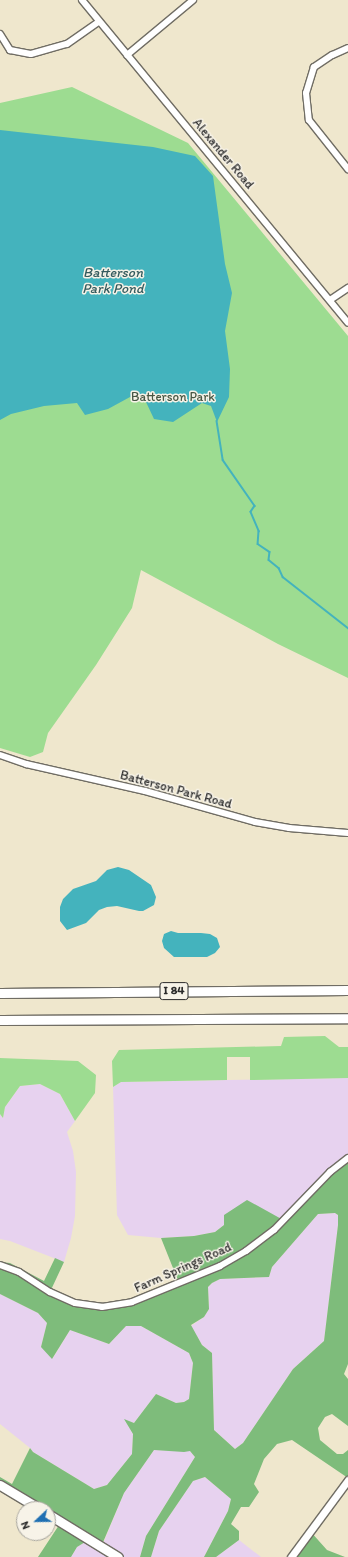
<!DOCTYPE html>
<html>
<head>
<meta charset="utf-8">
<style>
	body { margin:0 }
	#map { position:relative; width:348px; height:1557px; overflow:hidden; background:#efe7cd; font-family:Itim,sans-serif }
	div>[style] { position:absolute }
	.built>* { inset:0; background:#e7d2ef }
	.green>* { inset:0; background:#9ddc91 }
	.forest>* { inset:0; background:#7ebc7b }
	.water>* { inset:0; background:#44b3bd }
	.stream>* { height:1.5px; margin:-0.75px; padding:0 0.75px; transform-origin:0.75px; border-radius:0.75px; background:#44b3bd }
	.roads { filter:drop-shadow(1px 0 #706d64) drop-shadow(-1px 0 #706d64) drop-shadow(0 1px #706d64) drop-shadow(0 -1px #706d64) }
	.minor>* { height:6px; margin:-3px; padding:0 3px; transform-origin:3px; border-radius:3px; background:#fff }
	.major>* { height:7px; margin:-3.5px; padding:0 3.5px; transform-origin:3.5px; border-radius:3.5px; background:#fff }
	.highway>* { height:9px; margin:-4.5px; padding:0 4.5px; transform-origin:4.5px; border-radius:4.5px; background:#fff }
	span { translate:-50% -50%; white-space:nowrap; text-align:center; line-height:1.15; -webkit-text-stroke:3px #f7f3e8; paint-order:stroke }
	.shield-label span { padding:1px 3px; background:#f7f3e8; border:1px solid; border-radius:3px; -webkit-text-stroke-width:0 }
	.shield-label { font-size:12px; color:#2b2b2b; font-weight:700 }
	.street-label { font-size:13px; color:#2b2b2b }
	.park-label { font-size:13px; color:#485744 }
	.water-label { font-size:14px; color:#345b5e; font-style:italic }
	.north { position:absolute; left:16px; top:1501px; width:40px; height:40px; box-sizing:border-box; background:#f7f3e8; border:1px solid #a5a39c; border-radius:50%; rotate:248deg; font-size:11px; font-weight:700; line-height:16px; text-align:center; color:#2b2b2b }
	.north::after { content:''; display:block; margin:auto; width:14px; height:18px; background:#1f6fb2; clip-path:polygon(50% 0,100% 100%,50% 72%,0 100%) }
</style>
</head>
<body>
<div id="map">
	<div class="built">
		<i style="clip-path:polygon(348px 1078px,348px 1159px,285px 1221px,224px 1225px,215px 1232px,194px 1236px,161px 1238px,128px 1235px,117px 1215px,113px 1087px,121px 1082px)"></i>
		<i style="clip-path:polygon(40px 1084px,60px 1094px,75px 1121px,67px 1132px,73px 1151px,76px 1172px,75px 1216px,71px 1238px,64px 1262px,10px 1241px,0 1239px,0 1114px,3px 1118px,5px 1107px,20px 1086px)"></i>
		<i style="clip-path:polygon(335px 1213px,338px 1215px,338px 1225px,324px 1341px,293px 1369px,243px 1443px,235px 1449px,214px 1430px,212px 1353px,202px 1345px,191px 1326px,204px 1317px,209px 1309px,208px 1287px,212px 1283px,220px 1279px,269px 1277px,272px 1267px,318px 1214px)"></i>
		<i style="clip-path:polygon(0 1294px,38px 1313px,47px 1323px,41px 1347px,53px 1358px,70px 1330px,109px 1344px,126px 1326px,141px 1326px,189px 1353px,193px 1363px,189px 1399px,184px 1402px,176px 1403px,156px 1394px,134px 1423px,125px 1420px,133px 1434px,132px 1454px,107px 1485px,94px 1489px,33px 1452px,30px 1448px,0 1424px)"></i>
		<i style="clip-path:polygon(154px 1450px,190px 1451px,195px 1457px,146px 1536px,140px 1557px,71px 1557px,77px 1547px,90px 1539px,102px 1546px,124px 1493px)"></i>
		<i style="clip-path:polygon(205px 1477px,231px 1499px,228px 1511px,204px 1557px,151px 1557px,159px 1531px,193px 1481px)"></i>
		<i style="clip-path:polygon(239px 1540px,261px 1557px,216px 1557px)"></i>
	</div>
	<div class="green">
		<i style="clip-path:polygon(72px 87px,188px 143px,348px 336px,348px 678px,278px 644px,141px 570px,132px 608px,96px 665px,48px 733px,43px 752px,30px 757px,0 748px,0 103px)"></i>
		<i style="clip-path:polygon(325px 1036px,339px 1047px,348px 1047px,348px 1078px,250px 1080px,250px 1057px,227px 1057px,227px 1080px,121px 1082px,113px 1087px,112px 1061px,119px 1050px,281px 1046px,284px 1037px)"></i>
		<i style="clip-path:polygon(0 1058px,78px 1061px,96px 1075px,95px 1093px,75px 1121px,60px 1094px,40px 1084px,20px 1086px,5px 1107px,3px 1118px,0 1114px)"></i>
	</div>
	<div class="forest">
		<i style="clip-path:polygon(evenodd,348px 1159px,348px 1364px,344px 1374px,348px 1379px,348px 1426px,332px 1414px,325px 1417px,318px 1428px,320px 1440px,337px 1454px,343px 1454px,348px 1450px,348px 1478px,292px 1440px,277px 1444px,264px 1459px,254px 1484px,259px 1492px,249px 1507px,241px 1507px,231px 1524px,239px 1531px,239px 1540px,216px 1557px,204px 1557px,228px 1511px,231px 1499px,205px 1477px,193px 1481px,159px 1531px,151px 1557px,140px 1557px,146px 1536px,195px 1457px,190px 1451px,184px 1452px,154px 1450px,124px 1493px,101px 1547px,90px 1539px,77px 1547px,71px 1557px,38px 1557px,61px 1522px,48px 1514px,48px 1509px,40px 1509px,0 1485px,0 1477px,12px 1484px,30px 1448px,33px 1452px,94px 1489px,107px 1485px,132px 1454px,133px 1434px,124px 1419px,134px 1423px,156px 1394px,176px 1403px,184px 1402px,189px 1399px,193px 1363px,189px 1353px,141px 1326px,126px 1326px,109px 1344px,70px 1330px,52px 1359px,41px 1347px,47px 1323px,38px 1313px,0 1294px,0 1262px,10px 1263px,44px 1281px,55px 1258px,64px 1262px,50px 1292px,66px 1300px,112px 1306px,179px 1283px,161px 1238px,194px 1236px,215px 1232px,224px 1225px,224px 1215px,247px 1200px,285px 1221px,334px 1170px,348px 1159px,335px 1213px,338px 1215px,338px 1225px,324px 1341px,293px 1369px,243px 1443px,235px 1449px,214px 1430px,212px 1353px,202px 1345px,191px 1325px,204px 1317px,209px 1309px,208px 1287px,212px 1283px,220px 1279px,269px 1277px,272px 1267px,318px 1214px,335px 1213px)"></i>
		<i style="clip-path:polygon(310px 1531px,327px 1550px,345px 1557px,291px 1557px)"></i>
	</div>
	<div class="water">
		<i style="clip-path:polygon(0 130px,153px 147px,195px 156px,213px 176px,225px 264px,232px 293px,225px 331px,230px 369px,229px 397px,217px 422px,211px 406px,202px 403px,173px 422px,154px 419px,146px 402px,130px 397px,108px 409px,85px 415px,77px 403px,44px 406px,11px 414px,0 420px)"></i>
		<i style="clip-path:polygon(118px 867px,129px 870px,151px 885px,156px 897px,154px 905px,143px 911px,139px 911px,117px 906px,107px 907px,99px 910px,86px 923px,67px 930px,60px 921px,60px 907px,63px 899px,73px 889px,96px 881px,107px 870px)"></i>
		<i style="clip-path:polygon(171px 931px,178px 933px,201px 933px,210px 934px,217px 938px,220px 947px,215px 953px,207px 957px,174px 957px,164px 948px,162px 941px,164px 934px)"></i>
	</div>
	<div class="stream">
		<i style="left:217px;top:421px;width:39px;rotate:81deg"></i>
		<i style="left:223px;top:460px;width:56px;rotate:55.2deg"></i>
		<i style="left:255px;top:506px;width:7px;rotate:124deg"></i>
		<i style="left:251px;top:512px;width:21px;rotate:67deg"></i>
		<i style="left:259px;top:531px;width:13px;rotate:94deg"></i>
		<i style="left:258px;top:544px;width:14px;rotate:34deg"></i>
		<i style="left:270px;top:552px;width:8px;rotate:97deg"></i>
		<i style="left:269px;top:560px;width:13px;rotate:39deg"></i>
		<i style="left:279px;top:568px;width:10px;rotate:66deg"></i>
		<i style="left:283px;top:577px;width:83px;rotate:38.1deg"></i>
	</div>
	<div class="roads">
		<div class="minor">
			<i style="left:82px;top:0;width:418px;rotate:50.5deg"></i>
			<i style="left:0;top:34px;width:19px;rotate:58deg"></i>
			<i style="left:10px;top:50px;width:21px;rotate:11deg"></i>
			<i style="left:31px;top:54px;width:37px;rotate:-16deg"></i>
			<i style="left:67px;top:44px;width:39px;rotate:-35deg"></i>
			<i style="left:348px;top:48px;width:17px;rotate:156deg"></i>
			<i style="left:332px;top:55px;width:22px;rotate:146deg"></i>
			<i style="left:314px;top:67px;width:27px;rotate:107deg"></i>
			<i style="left:306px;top:93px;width:27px;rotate:84deg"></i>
			<i style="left:309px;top:120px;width:63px;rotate:51.5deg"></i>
			<i style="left:127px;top:55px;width:86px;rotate:-39.8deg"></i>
			<i style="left:330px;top:300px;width:22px;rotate:-34deg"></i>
			<i style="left:0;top:755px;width:28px;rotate:19deg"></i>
			<i style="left:26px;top:764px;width:122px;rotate:12.8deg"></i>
			<i style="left:145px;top:791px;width:114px;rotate:15.7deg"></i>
			<i style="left:255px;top:822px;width:35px;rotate:10deg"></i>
			<i style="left:289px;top:828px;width:59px;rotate:4.8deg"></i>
			<i style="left:0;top:1265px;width:20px;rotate:20deg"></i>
			<i style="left:19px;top:1272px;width:37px;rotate:33deg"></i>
			<i style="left:50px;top:1292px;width:27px;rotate:24deg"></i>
			<i style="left:75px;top:1303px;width:27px;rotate:8deg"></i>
			<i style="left:102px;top:1307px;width:30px;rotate:-9deg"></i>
			<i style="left:132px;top:1302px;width:95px;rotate:-22.2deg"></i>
			<i style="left:220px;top:1266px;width:30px;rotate:-30deg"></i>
			<i style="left:246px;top:1251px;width:35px;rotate:-37deg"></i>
			<i style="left:274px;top:1230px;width:81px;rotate:-46deg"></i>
			<i style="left:330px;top:1172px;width:23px;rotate:-38deg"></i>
		</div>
		<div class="major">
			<i style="left:291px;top:1557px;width:96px;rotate:-53.5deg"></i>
		</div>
		<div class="highway">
			<i style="left:0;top:993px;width:348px;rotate:-0.5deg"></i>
			<i style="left:0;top:1020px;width:348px;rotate:-0.3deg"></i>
			<i style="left:0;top:1485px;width:47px;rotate:31deg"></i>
			<i style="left:48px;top:1514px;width:82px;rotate:31.6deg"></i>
		</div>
	</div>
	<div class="shield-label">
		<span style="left:174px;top:991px">I 84</span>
	</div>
	<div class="street-label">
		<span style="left:223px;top:154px;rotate:50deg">Alexander Road</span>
		<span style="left:176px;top:790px;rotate:15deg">Batterson Park Road</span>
		<span style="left:183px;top:1268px;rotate:-24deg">Farm Springs Road</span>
	</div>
	<div class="park-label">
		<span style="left:173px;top:397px">Batterson Park</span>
	</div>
	<div class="water-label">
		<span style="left:113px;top:281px">Batterson<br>Park Pond</span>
	</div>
	<div class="north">N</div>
</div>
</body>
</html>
